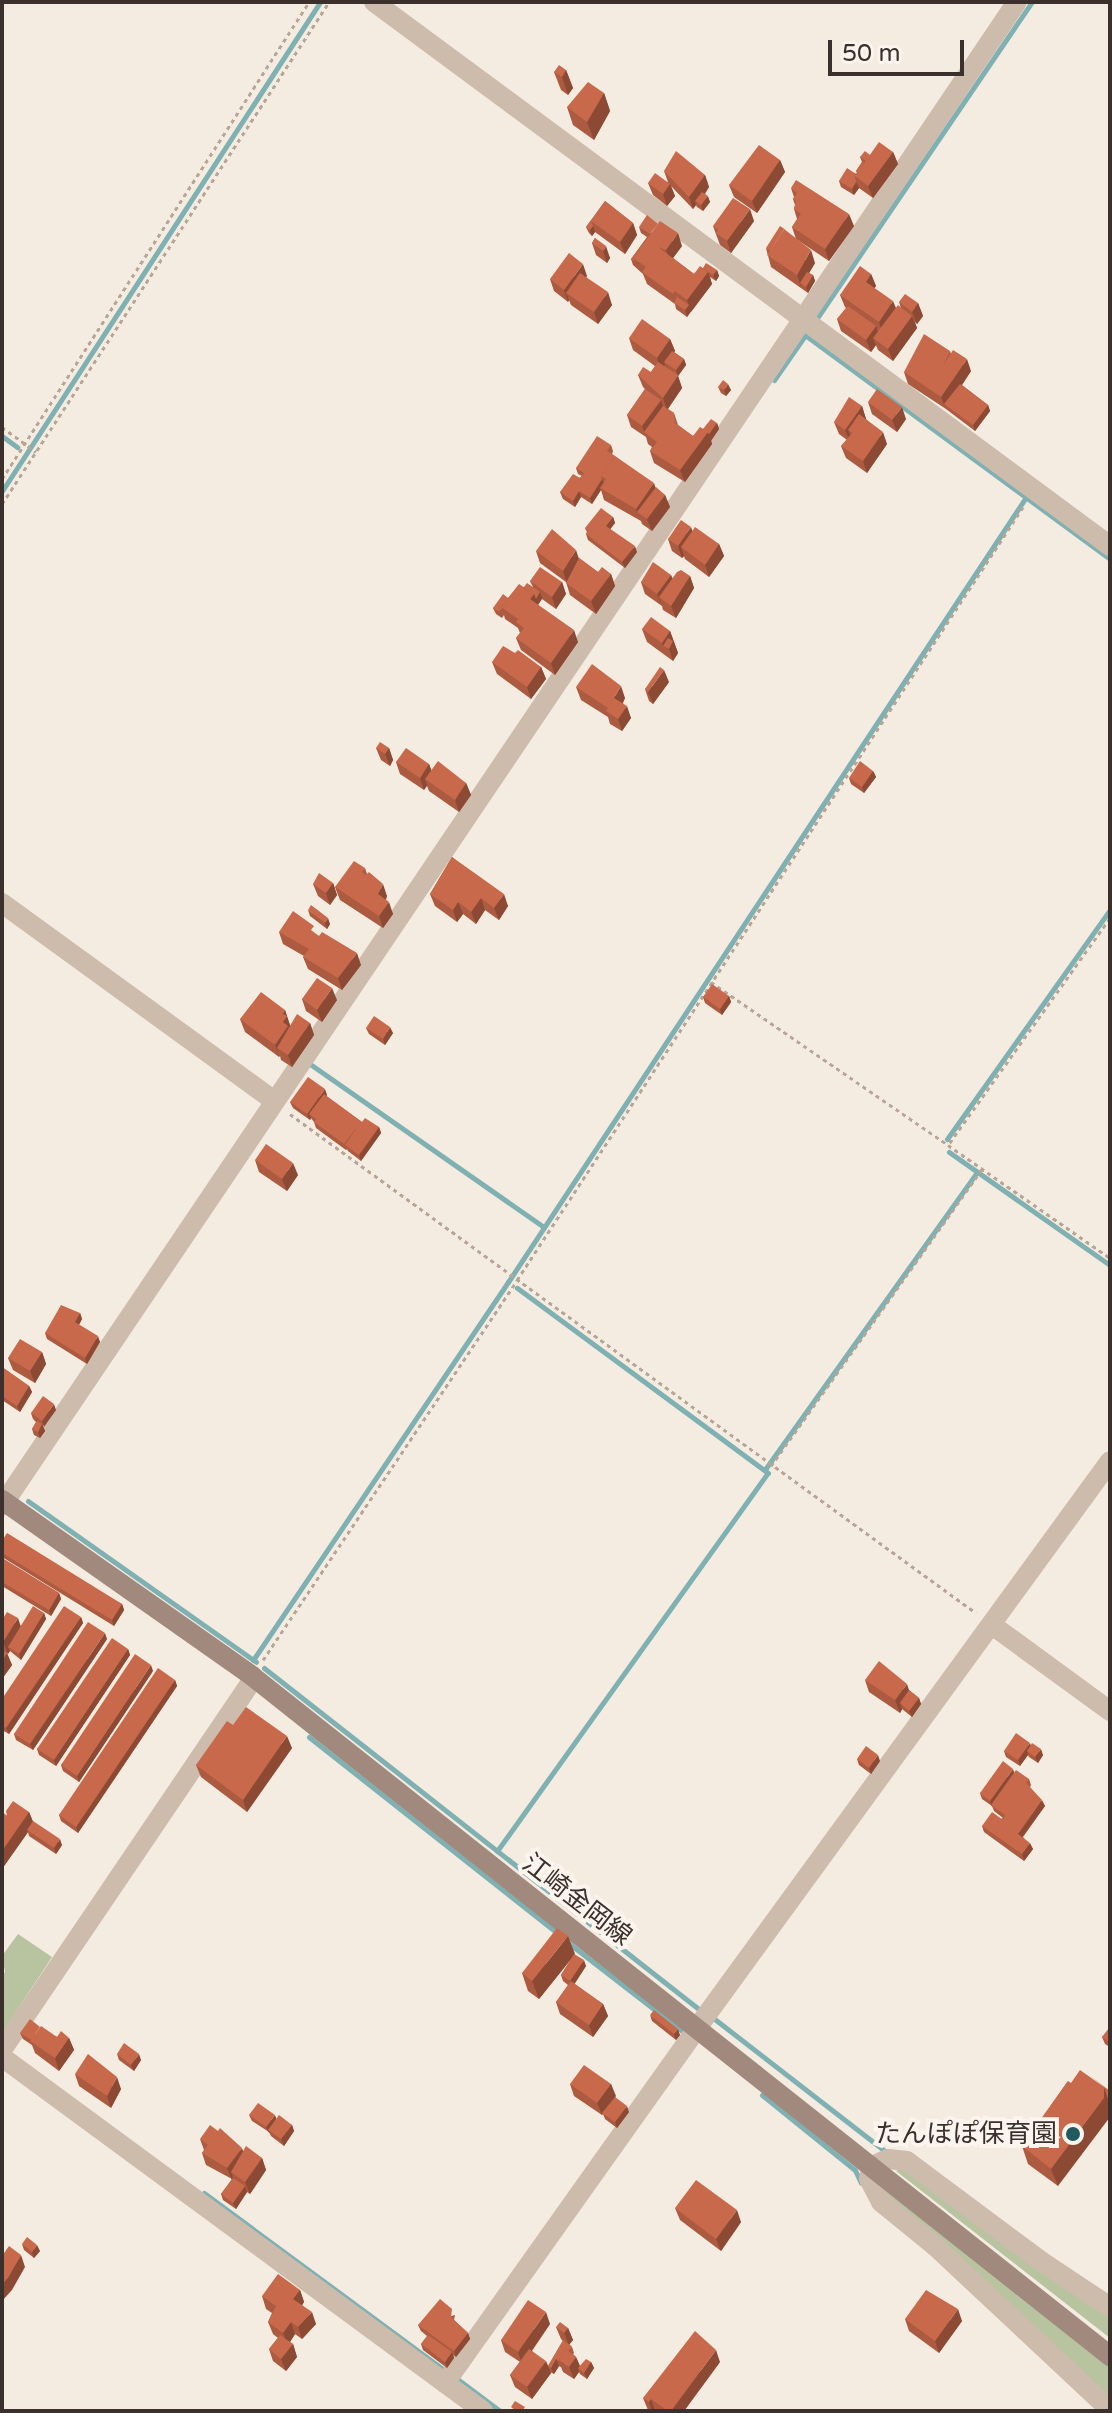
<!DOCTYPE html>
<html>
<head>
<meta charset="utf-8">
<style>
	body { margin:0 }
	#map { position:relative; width:1112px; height:2413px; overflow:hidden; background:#f4ebe1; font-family:"Varela Round","Noto Sans JP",sans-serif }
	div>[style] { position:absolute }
	.green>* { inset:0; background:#b8c4a0 }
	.stream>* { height:5px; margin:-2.5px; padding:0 2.5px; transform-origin:2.5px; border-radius:2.5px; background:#7fb0b2 }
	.path>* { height:3px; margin-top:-1.5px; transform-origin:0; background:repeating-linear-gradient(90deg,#b9a596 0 4px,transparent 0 8px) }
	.street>* { height:20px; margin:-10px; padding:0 10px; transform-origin:10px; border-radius:10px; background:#cdbbac }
	.secondary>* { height:20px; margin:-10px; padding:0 10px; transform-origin:10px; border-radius:10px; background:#a18a7d }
	.wall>* { inset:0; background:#ac5a40 }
	.shaded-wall>* { inset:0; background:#8c4a34 }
	.building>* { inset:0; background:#c8694b }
	.dots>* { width:22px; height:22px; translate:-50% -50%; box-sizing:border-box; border:4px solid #fbf5ee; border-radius:50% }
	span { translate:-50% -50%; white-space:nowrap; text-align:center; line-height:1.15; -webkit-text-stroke:8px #fbf5ee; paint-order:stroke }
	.street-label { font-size:26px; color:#3b302b }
	.poi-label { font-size:26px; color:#3b302b }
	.right { translate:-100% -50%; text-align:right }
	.frame { position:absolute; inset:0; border:4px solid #3b302b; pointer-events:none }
	.scale { position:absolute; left:828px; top:40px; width:136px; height:36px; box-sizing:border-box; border:4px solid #3b302b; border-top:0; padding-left:10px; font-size:24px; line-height:28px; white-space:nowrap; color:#3b302b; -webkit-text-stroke:6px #fbf5ee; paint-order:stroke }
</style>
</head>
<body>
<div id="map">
	<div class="green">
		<i style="clip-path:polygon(18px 1934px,52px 1957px,2px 2033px,2px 1977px,5px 1972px,2px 1956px)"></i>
		<i style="clip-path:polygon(902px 2168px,1110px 2313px,1110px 2338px,896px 2171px)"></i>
		<i style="clip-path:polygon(879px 2184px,1110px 2365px,1110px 2398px,880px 2197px)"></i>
	</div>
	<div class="stream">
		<i style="left:817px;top:318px;width:382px;rotate:-55.8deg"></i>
		<i style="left:805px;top:335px;width:378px;rotate:36.3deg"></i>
		<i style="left:774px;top:380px;width:56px;rotate:-55.2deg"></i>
		<i style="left:2px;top:436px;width:19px;rotate:36deg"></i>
		<i style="left:2px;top:491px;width:583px;rotate:-56.96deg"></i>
		<i style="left:310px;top:1064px;width:285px;rotate:34.9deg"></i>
		<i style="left:947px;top:1139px;width:281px;rotate:-54.6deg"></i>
		<i style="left:949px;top:1152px;width:197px;rotate:35.1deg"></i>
		<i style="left:766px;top:1468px;width:364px;rotate:-54.5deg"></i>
		<i style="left:28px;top:1501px;width:279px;rotate:35.2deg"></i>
		<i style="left:253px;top:1660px;width:456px;rotate:-56deg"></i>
		<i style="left:508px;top:1282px;width:941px;rotate:-56.58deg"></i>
		<i style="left:264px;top:1668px;width:554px;rotate:38.11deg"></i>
		<i style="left:309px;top:1737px;width:318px;rotate:38.3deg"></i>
		<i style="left:497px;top:1851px;width:465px;rotate:-54.4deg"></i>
		<i style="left:768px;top:1473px;width:312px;rotate:-143.6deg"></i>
		<i style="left:566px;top:1941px;width:147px;rotate:37.8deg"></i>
		<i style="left:712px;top:2017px;width:220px;rotate:37.8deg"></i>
		<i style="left:762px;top:2095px;width:119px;rotate:38.9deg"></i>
		<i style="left:855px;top:2170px;width:14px;rotate:65deg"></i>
		<i style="left:204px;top:2193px;width:302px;rotate:36.4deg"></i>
		<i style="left:456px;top:2378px;width:55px;rotate:36.9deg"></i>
	</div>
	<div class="path">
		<i style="left:2px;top:427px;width:42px;rotate:36.3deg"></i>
		<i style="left:2px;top:479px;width:567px;rotate:-57.23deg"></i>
		<i style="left:2px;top:504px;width:599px;rotate:-56.92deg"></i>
		<i style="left:1110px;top:918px;width:279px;rotate:125.5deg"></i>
		<i style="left:948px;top:1145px;width:198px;rotate:34.9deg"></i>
		<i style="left:711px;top:982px;width:288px;rotate:34.5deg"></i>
		<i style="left:290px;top:1114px;width:848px;rotate:36.03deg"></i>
		<i style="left:771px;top:1466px;width:364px;rotate:-54.6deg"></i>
		<i style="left:263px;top:1660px;width:457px;rotate:-56.2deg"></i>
		<i style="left:517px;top:1280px;width:927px;rotate:-56.79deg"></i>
	</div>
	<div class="street">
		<i style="left:374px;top:2px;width:915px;rotate:36.47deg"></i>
		<i style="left:2px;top:903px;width:337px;rotate:36deg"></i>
		<i style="left:2px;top:1506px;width:1814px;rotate:-55.99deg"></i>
		<i style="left:992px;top:1625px;width:146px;rotate:36.1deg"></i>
		<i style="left:2px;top:2050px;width:449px;rotate:-55.9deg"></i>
		<i style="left:2px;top:2057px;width:597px;rotate:36.35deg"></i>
		<i style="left:1110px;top:2307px;width:83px;rotate:-146.3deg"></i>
		<i style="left:1041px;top:2261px;width:167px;rotate:-143.3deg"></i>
		<i style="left:907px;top:2161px;width:19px;rotate:-174deg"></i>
		<i style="left:888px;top:2159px;width:17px;rotate:156deg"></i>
		<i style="left:872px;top:2166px;width:13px;rotate:103deg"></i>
		<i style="left:869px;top:2179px;width:26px;rotate:62deg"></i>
		<i style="left:881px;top:2202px;width:70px;rotate:39.2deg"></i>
		<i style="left:935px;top:2246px;width:240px;rotate:43.1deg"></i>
		<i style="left:445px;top:2383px;width:435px;rotate:-54.6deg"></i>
		<i style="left:697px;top:2028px;width:701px;rotate:-53.93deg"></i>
	</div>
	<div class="secondary">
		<i style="left:2px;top:1500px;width:306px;rotate:35.1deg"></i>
		<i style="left:252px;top:1676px;width:1095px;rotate:38.4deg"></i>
	</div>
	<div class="wall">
		<i style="clip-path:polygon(566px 70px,573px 88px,568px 95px,561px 90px,554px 72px)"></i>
		<i style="clip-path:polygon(604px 93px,610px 111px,594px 140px,573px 125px,567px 107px)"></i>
		<i style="clip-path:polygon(893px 152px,898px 164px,873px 198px,859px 188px,854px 195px,841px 187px,839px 181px,857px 173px,856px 171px,862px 162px,860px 157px)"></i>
		<i style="clip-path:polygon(780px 160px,785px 172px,757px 213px,734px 197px,729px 185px)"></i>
		<i style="clip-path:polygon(664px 171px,705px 175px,709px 187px,705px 194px,710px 202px,703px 211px,697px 207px,696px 205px,693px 209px,671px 186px,675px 196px,667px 206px,653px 195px,648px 183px,668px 182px)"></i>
		<i style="clip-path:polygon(791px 188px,854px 226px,829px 261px,796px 239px,792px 227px,797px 219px,794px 209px,795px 205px,793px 199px,794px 197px)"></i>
		<i style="clip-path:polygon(605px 201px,633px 223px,637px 235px,625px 254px,595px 232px,592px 236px,589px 233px,586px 227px)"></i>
		<i style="clip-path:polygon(754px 221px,731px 253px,720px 245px,713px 226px)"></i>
		<i style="clip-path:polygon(639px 227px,682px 246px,673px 258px,694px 274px,703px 268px,717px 270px,719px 276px,716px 281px,710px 277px,712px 284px,687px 317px,676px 309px,675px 304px,647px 284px,643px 274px,633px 265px,631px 259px,647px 237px,641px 233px)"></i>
		<i style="clip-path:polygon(595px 238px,610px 258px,607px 263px,596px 255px,592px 243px)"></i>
		<i style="clip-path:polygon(766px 248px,815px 263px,809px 273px,813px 275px,815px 281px,808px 293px,771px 267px)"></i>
		<i style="clip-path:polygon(871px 274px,876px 286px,874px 288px,896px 308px,901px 308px,899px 302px,918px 303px,923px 316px,917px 324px,915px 322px,917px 328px,893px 361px,878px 350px,876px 345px,871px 352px,841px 331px,837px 319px,846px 308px,845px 307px,840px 295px)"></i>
		<i style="clip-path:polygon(587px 276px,586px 277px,612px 305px,598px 324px,571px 305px,569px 300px,568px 302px,554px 291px,550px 279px)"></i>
		<i style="clip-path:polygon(629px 338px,670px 339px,675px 351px,674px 352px,684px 359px,686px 365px,678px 376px,682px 388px,668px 409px,674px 413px,678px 425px,693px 436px,703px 429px,717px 423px,719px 429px,711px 440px,712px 444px,685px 482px,654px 463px,650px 451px,652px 447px,648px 444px,646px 437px,631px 427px,627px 415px,645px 389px,643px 387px,638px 375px,651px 372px,655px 366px,633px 350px)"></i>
		<i style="clip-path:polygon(950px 351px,951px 354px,971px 371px,962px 385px,988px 405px,990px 411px,975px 431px,946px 409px,908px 384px,904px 372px)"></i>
		<i style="clip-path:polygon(718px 387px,731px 390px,726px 396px,721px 393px)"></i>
		<i style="clip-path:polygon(868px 402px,906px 419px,897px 432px,872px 414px)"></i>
		<i style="clip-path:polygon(862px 406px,866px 419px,887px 444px,867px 473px,846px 458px,841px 446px,847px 440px,839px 434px,834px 422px)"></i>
		<i style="clip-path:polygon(611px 445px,613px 451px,612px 454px,665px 495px,670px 507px,652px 531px,642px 524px,641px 521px,604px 500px,601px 490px,592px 504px,581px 497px,575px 507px,563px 499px,560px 492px,582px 476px,578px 474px,576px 468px)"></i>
		<i style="clip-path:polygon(613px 517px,615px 523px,610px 529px,637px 552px,625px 568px,588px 540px,586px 534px,587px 532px,585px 528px)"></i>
		<i style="clip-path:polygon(692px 531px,719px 544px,724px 556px,709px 577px,685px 559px,684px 556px,682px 558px,672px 551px,668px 539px)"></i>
		<i style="clip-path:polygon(536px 551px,579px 558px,598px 572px,611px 574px,615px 586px,596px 614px,570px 595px,566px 582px,540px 563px)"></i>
		<i style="clip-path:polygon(671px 575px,672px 578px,690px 576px,694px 588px,676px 618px,663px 610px,662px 606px,645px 594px,641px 582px)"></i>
		<i style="clip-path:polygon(530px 581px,562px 582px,566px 594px,556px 609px,542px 599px,538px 605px,578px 642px,555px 675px,521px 650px,516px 638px,520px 633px,518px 628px,505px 619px,504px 615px,502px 618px,496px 614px,493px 608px,524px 587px,533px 587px)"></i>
		<i style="clip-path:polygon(642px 629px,670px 631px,678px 653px,673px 661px,647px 642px)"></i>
		<i style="clip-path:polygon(492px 662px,541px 667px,546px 679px,531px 699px,497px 674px)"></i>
		<i style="clip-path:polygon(669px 682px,653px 704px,649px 701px,645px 689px)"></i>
		<i style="clip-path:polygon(576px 687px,625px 698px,623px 703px,631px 718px,622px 731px,610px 724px,608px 717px,581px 700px)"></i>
		<i style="clip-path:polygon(376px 748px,389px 748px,393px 760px,390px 766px,381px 760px)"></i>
		<i style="clip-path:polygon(396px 762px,429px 764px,431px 770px,466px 783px,471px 795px,459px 812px,429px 791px,427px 786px,424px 790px,400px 774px)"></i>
		<i style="clip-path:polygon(873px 771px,876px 777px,864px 793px,851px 784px,849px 778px)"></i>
		<i style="clip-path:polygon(452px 857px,508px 906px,499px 920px,485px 910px,476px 924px,463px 914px,457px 922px,435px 906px,430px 894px)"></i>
		<i style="clip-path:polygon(365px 868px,367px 874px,387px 896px,386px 900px,393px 914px,383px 928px,340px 900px,335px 887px)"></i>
		<i style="clip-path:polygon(333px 883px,337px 895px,330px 905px,318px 896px,313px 884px)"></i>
		<i style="clip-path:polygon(308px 910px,330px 924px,327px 929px,310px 916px)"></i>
		<i style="clip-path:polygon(279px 932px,317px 935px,361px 965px,342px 990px,308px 969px,303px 957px,304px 956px,283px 944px)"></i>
		<i style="clip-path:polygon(729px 996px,731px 1002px,722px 1015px,705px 1003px,703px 997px)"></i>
		<i style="clip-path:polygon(302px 999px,337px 1000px,322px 1022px,306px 1011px)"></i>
		<i style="clip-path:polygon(285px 1010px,290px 1026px,310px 1023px,314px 1035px,292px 1067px,281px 1060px,280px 1056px,279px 1057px,245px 1032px,240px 1019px)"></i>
		<i style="clip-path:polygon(366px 1028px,393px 1033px,385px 1045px,369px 1034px)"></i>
		<i style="clip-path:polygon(327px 1095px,326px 1096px,362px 1122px,379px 1127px,381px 1133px,361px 1161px,348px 1151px,347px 1149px,346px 1150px,316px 1128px,314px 1122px,311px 1118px,310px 1120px,293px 1108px,290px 1102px)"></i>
		<i style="clip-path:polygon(255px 1160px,298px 1175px,287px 1191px,259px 1172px)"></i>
		<i style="clip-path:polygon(80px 1313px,82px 1319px,79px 1325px,100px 1342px,87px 1364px,47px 1339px,45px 1333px)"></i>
		<i style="clip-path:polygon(42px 1352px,46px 1364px,35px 1383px,13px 1370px,8px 1358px)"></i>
		<i style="clip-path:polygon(2px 1367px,29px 1386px,32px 1392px,20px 1412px,2px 1400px)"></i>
		<i style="clip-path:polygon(56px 1410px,43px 1426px,45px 1431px,40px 1438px,34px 1435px,32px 1429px,36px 1422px,33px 1419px,31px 1413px)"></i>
		<i style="clip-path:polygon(2px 1541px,122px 1604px,124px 1610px,114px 1626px,2px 1557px)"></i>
		<i style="clip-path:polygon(2px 1558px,59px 1593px,61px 1599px,51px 1616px,2px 1586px)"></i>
		<i style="clip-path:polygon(44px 1613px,46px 1619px,21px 1660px,10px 1651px,7px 1654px,12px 1665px,2px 1679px,2px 1614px,3px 1618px,21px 1626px)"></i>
		<i style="clip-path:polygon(81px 1617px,83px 1623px,9px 1734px,2px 1730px,2px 1699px)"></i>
		<i style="clip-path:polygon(107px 1639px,33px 1750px,16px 1740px,14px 1734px)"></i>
		<i style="clip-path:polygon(128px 1649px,130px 1655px,56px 1766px,39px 1755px,37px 1749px)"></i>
		<i style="clip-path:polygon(153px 1671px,79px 1782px,63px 1771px,61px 1765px)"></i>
		<i style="clip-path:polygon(175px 1680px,177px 1686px,78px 1833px,61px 1821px,59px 1815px)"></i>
		<i style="clip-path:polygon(865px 1680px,909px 1690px,919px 1698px,921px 1704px,912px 1717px,902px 1709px,900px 1713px,869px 1692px)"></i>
		<i style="clip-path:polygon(233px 1725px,292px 1748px,247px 1812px,201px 1777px,196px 1765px)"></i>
		<i style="clip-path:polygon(1031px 1745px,1043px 1755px,1038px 1763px,1029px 1757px,1028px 1755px,1020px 1766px,1006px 1757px,1004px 1751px)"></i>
		<i style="clip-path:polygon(857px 1759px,880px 1761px,871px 1774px,859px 1765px)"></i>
		<i style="clip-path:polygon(1014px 1773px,1029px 1779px,1031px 1785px,1030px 1787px,1045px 1806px,1023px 1837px,1033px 1849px,1024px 1861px,984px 1832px,982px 1826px,1003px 1818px,994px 1811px,992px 1806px,982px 1799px,980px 1793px)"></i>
		<i style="clip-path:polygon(2px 1812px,7px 1816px,29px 1812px,33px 1822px,62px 1845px,56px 1854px,29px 1836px,28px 1832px,2px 1869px)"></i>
		<i style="clip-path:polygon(574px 1954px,586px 1966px,574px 1984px,603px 2004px,608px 2016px,593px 2037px,560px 2014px,556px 2002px,568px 1985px,563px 1981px,561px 1975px,572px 1958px,539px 1999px,528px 1991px,522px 1973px)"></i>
		<i style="clip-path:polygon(650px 2015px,680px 2035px,676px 2040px,652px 2021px)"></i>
		<i style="clip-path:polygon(1110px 2029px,1110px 2047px,1105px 2044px,1102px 2037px)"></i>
		<i style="clip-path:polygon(20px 2033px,69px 2038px,74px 2050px,59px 2071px,35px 2053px,32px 2045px,23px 2039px)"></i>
		<i style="clip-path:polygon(117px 2054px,141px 2060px,134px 2071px,119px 2060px)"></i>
		<i style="clip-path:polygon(75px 2074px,121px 2089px,111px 2108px,79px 2086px)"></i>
		<i style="clip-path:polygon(1068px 2081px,1058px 2186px,1028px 2164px,1022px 2146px)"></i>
		<i style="clip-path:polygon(570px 2084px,611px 2084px,615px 2097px,629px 2112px,617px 2128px,605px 2119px,603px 2114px,602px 2115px,574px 2096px)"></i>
		<i style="clip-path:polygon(249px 2115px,292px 2125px,294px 2131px,284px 2146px,271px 2136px,269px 2132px,252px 2121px)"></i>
		<i style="clip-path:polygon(200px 2139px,262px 2158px,266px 2170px,250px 2194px,247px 2192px,236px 2209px,223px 2200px,221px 2194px,232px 2179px,206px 2165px,202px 2153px,204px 2150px)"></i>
		<i style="clip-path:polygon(675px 2208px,741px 2222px,721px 2251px,680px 2220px)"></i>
		<i style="clip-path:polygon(22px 2244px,40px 2251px,34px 2258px,24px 2250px)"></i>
		<i style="clip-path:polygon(300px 2290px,304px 2302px,302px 2305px,316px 2324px,302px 2339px,295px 2334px,290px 2342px,293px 2344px,297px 2357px,286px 2371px,273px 2361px,269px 2349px,278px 2338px,273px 2334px,268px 2322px,272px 2313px,266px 2309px,262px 2296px)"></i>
		<i style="clip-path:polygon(455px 2315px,454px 2320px,468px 2333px,470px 2339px,456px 2357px,453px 2355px,454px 2358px,447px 2368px,423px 2350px,421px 2344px,427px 2336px,421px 2331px,418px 2325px)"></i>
		<i style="clip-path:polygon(905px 2319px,962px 2321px,939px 2353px,909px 2331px)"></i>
		<i style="clip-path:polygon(550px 2324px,532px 2351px,548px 2366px,563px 2341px,561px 2339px,556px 2327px,568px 2328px,573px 2340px,569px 2344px,572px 2347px,574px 2353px,573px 2354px,576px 2357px,580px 2366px,591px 2362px,594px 2368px,587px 2379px,580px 2374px,579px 2372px,574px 2379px,563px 2372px,561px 2367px,559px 2366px,554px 2374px,550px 2372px,551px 2373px,532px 2399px,515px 2387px,510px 2375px,520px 2362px,505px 2352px,501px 2340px)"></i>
		<i style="clip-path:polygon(720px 2362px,684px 2411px,649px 2411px,648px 2410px,643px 2398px)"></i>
	</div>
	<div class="shaded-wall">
		<i style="clip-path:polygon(566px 70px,573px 88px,568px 95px,562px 77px)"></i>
		<i style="clip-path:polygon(604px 93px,610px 111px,594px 140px,587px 122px)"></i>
		<i style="clip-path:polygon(893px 152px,898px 164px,873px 198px,868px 186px)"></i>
		<i style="clip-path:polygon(780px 160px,785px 172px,757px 213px,752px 201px)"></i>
		<i style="clip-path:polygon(705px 175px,709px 187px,698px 203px,695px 201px,696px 205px,693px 209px,689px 197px)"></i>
		<i style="clip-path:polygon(856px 182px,859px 188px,854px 195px,852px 189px)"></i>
		<i style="clip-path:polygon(670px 184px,675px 196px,667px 206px,663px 194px)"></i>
		<i style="clip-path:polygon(708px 196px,710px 202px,703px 211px,701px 205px)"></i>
		<i style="clip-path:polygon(750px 209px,754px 221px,731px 253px,727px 241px)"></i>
		<i style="clip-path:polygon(849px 214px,854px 226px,829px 261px,825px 249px)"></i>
		<i style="clip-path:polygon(633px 223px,637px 235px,625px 254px,620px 242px)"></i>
		<i style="clip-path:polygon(593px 226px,595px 232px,592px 236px,590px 230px)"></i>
		<i style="clip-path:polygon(678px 233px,682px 246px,670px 262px,666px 250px)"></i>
		<i style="clip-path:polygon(606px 246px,610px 258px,607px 263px,603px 251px)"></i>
		<i style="clip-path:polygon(811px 250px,815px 263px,802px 285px,800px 283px,801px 287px,797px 275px)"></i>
		<i style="clip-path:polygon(583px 264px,587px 276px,572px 297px,566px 293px,569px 300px,568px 302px,564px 290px)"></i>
		<i style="clip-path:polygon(717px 270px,719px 276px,716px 281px,713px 275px)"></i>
		<i style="clip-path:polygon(708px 272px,712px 284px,691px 312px,687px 300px)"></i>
		<i style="clip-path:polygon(871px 274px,876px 286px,870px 294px,866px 282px)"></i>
		<i style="clip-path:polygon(813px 275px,815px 281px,808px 293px,806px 287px)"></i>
		<i style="clip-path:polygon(608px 292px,612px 305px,598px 324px,594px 312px)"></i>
		<i style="clip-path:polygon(893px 301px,898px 313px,883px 334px,879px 322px)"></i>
		<i style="clip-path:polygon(918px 303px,923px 316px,917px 324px,912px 312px)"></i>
		<i style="clip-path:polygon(689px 305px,691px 311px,687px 317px,685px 310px)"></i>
		<i style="clip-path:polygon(912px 316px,917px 328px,893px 361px,888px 349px)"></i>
		<i style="clip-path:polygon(876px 326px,880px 338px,873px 338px,876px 345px,871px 352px,866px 340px)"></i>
		<i style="clip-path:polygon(670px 339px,675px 351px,666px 363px,664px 362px,665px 365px,661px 370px,657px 358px)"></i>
		<i style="clip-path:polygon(684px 359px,686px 365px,678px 376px,682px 388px,667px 410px,663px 398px,678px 376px,676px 370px)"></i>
		<i style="clip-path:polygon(967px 359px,971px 371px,948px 406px,944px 404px,946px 409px,941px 397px)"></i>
		<i style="clip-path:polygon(728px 384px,731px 390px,726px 396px,724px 390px)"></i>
		<i style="clip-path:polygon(661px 400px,665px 412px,645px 433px,642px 426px)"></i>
		<i style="clip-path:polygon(988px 405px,990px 411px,975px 431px,973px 425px)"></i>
		<i style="clip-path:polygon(862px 406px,866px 419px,854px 436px,852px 433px,848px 430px,852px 439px,850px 442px,845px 430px)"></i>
		<i style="clip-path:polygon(902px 407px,906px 419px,897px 432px,892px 420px)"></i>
		<i style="clip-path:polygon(717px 423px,719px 429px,711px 441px,709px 434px)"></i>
		<i style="clip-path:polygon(708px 432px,712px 444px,685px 482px,680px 470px)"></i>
		<i style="clip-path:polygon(883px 432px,887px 444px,867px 473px,863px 461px)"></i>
		<i style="clip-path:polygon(602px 479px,605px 485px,600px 488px,601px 490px,592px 504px,590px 498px)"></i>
		<i style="clip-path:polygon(654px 483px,658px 495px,637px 512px,640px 521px,636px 509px)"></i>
		<i style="clip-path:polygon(579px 491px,581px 497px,575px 507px,573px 501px)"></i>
		<i style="clip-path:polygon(665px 495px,670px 507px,652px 531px,647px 519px)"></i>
		<i style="clip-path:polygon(613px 517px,615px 523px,608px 532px,606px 526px)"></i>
		<i style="clip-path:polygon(691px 527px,695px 539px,681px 547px,684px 556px,682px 558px,678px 546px)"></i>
		<i style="clip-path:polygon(719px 544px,724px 556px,709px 577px,705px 565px)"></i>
		<i style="clip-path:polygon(635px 546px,637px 552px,625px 568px,622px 562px)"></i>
		<i style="clip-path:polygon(576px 550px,580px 562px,567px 583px,563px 571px)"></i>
		<i style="clip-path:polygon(611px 574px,615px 586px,596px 614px,591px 601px)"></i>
		<i style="clip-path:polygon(671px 575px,675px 587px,659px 597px,662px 606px,657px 594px)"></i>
		<i style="clip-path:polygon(690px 576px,694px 588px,676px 618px,671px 606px)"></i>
		<i style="clip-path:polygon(562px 582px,566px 594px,556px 609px,552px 597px)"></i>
		<i style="clip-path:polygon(540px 592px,542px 598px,538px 605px,530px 599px,534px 594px)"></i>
		<i style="clip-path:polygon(574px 630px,578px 642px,555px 675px,551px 663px)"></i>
		<i style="clip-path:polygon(670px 631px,678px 653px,673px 661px,669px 649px,663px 646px,666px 655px,662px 643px)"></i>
		<i style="clip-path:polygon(541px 667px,546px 679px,531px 699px,527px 687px)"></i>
		<i style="clip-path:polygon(664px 670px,669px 682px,653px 704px,648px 692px)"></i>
		<i style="clip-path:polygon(621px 686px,625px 698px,619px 710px,614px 698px)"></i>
		<i style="clip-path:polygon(627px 706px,631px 718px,622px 731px,618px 719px)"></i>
		<i style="clip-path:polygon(389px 748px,393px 760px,390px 766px,385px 754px)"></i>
		<i style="clip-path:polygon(429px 764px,434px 777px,425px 779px,427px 785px,424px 790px,420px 778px)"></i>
		<i style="clip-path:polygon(873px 771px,876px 777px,864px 793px,862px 787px)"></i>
		<i style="clip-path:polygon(466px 783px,471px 795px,459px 812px,455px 800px)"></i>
		<i style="clip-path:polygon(333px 883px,337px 895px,330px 905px,326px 893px)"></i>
		<i style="clip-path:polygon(383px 884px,387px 896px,382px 906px,378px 894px)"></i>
		<i style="clip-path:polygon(504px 894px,508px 906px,499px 920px,494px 908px)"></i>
		<i style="clip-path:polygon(481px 898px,485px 910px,476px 924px,471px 912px)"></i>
		<i style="clip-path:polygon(389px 902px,393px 914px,383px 928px,379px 916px)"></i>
		<i style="clip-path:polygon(458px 902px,463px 914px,457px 922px,453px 910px)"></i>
		<i style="clip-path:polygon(328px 918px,330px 924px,327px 929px,325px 923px)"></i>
		<i style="clip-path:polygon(357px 953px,361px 965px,342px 990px,338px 978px)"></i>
		<i style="clip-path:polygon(332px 988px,337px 1000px,322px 1022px,317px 1010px)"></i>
		<i style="clip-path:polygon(729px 996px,731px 1002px,722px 1015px,720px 1009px)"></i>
		<i style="clip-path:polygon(285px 1010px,291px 1028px,277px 1048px,279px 1057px,275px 1045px,283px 1022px,283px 1014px)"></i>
		<i style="clip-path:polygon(310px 1023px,314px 1035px,292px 1067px,288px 1055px)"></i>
		<i style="clip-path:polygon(390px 1027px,393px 1033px,385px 1045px,383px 1039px)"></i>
		<i style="clip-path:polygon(325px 1089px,327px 1095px,312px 1116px,309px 1114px,311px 1118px,310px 1120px,307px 1114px)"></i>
		<i style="clip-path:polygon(379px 1127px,381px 1133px,361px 1161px,359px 1155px)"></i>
		<i style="clip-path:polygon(293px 1163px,298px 1175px,287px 1191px,282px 1179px)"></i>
		<i style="clip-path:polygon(80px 1313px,82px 1319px,77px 1328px,75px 1322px)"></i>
		<i style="clip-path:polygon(98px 1336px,100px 1342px,87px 1364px,85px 1358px)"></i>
		<i style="clip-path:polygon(42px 1352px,46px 1364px,35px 1383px,30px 1371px)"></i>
		<i style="clip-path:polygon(29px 1386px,32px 1392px,20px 1412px,17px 1406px)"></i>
		<i style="clip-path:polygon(54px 1404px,56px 1410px,44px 1427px,42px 1421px)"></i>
		<i style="clip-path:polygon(42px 1424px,45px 1431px,40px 1438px,38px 1432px)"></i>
		<i style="clip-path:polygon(59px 1593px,61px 1599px,51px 1616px,49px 1610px)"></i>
		<i style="clip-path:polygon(122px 1604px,124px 1610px,114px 1626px,112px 1620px)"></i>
		<i style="clip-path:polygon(44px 1613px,46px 1619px,21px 1660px,19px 1654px)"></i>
		<i style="clip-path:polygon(81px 1617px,83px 1623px,9px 1734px,6px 1728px)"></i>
		<i style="clip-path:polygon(18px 1618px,22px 1630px,8px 1647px,10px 1651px,8px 1654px,3px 1642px)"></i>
		<i style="clip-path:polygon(105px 1633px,107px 1639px,33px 1750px,30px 1744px)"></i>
		<i style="clip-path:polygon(128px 1649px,130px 1655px,56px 1766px,54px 1760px)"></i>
		<i style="clip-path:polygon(7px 1653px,12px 1665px,2px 1679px,2px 1661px)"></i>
		<i style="clip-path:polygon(151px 1665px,153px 1671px,79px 1782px,77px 1776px)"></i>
		<i style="clip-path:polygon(175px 1680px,177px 1686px,78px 1833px,76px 1827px)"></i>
		<i style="clip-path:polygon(907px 1684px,911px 1696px,900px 1703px,902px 1709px,900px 1713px,895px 1700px)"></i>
		<i style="clip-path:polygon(919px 1698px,921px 1704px,912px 1717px,909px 1711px)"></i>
		<i style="clip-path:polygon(287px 1736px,292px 1748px,247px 1812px,243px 1800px)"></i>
		<i style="clip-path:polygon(1030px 1743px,1032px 1749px,1027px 1751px,1028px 1755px,1020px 1766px,1018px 1760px)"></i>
		<i style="clip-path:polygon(1041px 1749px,1043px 1755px,1038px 1763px,1035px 1757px)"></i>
		<i style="clip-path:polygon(878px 1755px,880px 1761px,871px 1774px,869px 1768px)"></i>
		<i style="clip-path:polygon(1013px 1769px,1015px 1775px,992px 1807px,990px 1801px)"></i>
		<i style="clip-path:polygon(1042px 1800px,1045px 1806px,1020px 1840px,1018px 1834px)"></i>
		<i style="clip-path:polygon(29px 1812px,34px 1824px,27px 1830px,28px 1832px,2px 1869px,2px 1851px)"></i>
		<i style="clip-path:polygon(60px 1839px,62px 1845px,56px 1854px,54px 1848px)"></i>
		<i style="clip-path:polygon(1030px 1843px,1033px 1849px,1024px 1861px,1022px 1854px)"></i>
		<i style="clip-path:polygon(568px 1936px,575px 1954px,539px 1999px,532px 1981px)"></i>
		<i style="clip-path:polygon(584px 1960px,586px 1966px,572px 1988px,570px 1981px)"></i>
		<i style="clip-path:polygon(603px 2004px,608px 2016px,593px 2037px,589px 2025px)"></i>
		<i style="clip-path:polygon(678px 2029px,680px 2035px,676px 2040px,674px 2034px)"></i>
		<i style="clip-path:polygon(69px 2038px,74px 2050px,59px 2071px,55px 2058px)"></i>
		<i style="clip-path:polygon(139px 2054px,141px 2060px,134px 2071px,131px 2065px)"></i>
		<i style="clip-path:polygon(117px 2077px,121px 2089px,111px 2108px,107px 2096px)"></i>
		<i style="clip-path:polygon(611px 2084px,616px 2096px,602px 2115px,597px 2103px)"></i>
		<i style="clip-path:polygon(1104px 2087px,1110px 2097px,1110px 2117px,1058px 2186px,1051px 2169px)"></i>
		<i style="clip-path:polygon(627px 2106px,629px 2112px,617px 2128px,615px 2122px)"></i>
		<i style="clip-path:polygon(275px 2115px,277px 2121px,269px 2133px,266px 2127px)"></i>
		<i style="clip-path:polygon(292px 2125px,294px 2131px,284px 2146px,281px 2139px)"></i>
		<i style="clip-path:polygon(242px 2148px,246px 2160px,231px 2172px,233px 2178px,232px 2180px,227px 2168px)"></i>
		<i style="clip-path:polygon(262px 2158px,266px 2170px,250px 2194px,245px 2182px)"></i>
		<i style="clip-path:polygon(245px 2186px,247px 2192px,236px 2209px,233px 2203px)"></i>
		<i style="clip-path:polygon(737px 2210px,741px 2222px,721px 2251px,716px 2239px)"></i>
		<i style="clip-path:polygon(37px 2245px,40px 2251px,34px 2258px,32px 2252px)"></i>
		<i style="clip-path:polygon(21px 2255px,25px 2267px,12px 2290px,2px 2301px,2px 2284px)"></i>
		<i style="clip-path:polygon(300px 2290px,304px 2302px,298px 2311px,293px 2299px)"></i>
		<i style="clip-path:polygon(958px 2309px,962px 2321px,939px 2353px,935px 2341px)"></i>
		<i style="clip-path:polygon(312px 2312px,316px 2324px,302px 2339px,298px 2327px)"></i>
		<i style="clip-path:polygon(546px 2312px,550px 2324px,522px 2364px,518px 2352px)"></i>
		<i style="clip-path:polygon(291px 2322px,295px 2334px,288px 2345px,283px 2333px)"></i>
		<i style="clip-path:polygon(568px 2328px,573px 2340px,569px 2345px,564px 2333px)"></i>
		<i style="clip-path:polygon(468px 2333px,470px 2339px,456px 2357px,454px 2351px)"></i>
		<i style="clip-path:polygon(293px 2344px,297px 2357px,286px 2371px,281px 2359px)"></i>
		<i style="clip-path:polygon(716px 2350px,720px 2362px,684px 2411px,671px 2411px)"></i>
		<i style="clip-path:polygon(452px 2352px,454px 2358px,447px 2368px,445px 2362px)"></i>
		<i style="clip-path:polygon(576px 2357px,581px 2369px,578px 2368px,579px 2372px,574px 2379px,569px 2367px)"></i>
		<i style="clip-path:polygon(556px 2359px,559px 2366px,554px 2374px,551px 2368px)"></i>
		<i style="clip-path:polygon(546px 2361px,551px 2373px,532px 2399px,527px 2387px)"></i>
		<i style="clip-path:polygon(591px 2362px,594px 2368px,587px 2379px,584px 2373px)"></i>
		<i style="clip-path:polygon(651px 2399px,655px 2411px,652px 2411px,649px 2402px)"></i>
	</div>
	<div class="building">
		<i style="clip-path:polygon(559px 65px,566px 70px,562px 77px,554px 72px)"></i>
		<i style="clip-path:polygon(588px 82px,604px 93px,587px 122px,567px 107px)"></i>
		<i style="clip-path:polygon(879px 142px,893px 152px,868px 186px,855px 176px)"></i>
		<i style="clip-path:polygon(759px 145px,780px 160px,752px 201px,729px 185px)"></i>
		<i style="clip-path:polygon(676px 151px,705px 175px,689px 197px,664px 171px)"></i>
		<i style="clip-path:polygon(865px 151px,870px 155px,866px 161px,860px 157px)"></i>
		<i style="clip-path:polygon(862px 162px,864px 163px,858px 172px,856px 171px)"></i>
		<i style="clip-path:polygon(847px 168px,856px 174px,855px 176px,856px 182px,852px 189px,839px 181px)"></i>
		<i style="clip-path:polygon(655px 173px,670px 184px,663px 194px,648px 183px)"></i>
		<i style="clip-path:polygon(796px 180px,849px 214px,825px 249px,792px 227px,801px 214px,794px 209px,796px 201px,793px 199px,797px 193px,791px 188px)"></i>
		<i style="clip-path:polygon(702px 192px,708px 196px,701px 205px,695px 201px)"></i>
		<i style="clip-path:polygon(733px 198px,750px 209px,727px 241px,716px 233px,718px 230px,713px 226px)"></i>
		<i style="clip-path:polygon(605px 201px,633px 223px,620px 242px,591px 221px)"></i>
		<i style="clip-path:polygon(647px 215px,658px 224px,650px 234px,639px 227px)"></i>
		<i style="clip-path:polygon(592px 219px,591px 221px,593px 226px,590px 230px,586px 227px)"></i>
		<i style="clip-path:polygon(660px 221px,678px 233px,666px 250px,658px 247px,694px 274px,700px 266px,708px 272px,687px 300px,675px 291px,673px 294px,642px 272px,646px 267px,633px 258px)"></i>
		<i style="clip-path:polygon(780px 226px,786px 230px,784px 229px,770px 251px,766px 248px)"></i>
		<i style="clip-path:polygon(784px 229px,811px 250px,797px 275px,767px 255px)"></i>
		<i style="clip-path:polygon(649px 236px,633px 258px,635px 262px,631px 259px)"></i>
		<i style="clip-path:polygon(595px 238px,606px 246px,603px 251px,592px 243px)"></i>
		<i style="clip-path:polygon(569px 253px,583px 264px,564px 290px,550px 279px)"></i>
		<i style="clip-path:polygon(706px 263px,717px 270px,713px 275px,703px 268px)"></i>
		<i style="clip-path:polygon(860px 266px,871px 274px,866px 282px,893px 301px,879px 322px,840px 295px)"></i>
		<i style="clip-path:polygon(807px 272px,813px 275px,806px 287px,800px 283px)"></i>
		<i style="clip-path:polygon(580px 273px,608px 292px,594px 312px,566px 293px)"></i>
		<i style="clip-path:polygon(905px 294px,918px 303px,912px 312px,899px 302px)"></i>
		<i style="clip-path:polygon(677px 297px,689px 305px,685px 310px,674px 303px)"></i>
		<i style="clip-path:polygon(898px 305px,912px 316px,888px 349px,873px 338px)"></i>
		<i style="clip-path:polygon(848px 306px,876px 326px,866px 340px,837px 319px)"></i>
		<i style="clip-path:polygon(642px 319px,670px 339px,657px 358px,629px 338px)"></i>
		<i style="clip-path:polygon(924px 334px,950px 351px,943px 366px,953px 350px,967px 359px,941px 397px,904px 372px)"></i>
		<i style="clip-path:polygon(672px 351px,684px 359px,676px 370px,664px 362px)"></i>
		<i style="clip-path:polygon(658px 362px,678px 375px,663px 398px,638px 375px,643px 367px,651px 372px)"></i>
		<i style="clip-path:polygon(723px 380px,728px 384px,724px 390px,718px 387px)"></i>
		<i style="clip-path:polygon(960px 384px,988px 405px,973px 425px,944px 404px)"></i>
		<i style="clip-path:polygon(645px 389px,661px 400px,642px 426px,627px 415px)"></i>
		<i style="clip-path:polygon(877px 389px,902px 407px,892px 420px,868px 402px)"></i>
		<i style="clip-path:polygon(849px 397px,862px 406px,845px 430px,834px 422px)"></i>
		<i style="clip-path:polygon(663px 406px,674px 413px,675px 423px,693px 436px,700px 427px,708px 432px,680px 470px,650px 451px,657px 442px,644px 432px)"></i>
		<i style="clip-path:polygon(859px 414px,883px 432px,863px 461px,841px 446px,852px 433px,848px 430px)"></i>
		<i style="clip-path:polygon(711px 419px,717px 423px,709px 434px,703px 429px)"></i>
		<i style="clip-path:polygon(597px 436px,611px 445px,607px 451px,615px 456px,601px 476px,602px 479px,590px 498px,579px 491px,573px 501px,560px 492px,573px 474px,580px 478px,584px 473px,576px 468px)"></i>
		<i style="clip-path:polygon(615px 456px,654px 483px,636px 509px,600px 488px,606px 479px,601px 476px)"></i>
		<i style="clip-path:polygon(656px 487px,665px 495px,647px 519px,637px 512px)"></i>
		<i style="clip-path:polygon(601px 508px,613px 517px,606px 526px,635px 546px,622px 562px,586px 534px,588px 530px,585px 528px)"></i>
		<i style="clip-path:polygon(681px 520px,691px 527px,678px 546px,668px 539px)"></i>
		<i style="clip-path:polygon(695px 527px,719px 544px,705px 565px,681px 547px)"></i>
		<i style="clip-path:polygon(552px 529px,576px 550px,563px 571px,536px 551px)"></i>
		<i style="clip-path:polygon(579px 558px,598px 572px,602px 567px,611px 574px,591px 601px,566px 583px)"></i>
		<i style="clip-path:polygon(653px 562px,671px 575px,657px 594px,641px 582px)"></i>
		<i style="clip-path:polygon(540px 567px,562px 582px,552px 597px,530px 581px)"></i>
		<i style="clip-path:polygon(681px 570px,690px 576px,671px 606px,659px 597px,677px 572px)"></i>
		<i style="clip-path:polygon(527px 583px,540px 592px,536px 599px,534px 594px,524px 587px)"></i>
		<i style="clip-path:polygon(519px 584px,534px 594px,530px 599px,574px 630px,551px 663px,516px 638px,524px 628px,516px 622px,518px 619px,501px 607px)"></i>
		<i style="clip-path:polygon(503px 594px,508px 598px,501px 607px,502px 608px,499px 612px,493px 608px)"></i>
		<i style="clip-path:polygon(651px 617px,670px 631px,662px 643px,642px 629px)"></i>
		<i style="clip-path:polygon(668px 638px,673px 641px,669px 649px,663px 646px)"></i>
		<i style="clip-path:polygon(503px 646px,515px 653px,518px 650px,541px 667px,527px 687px,492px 662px)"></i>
		<i style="clip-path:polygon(592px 664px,621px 686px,614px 698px,627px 706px,618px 719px,606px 711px,608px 708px,576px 687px)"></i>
		<i style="clip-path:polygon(660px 667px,664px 670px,648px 692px,645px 689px)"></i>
		<i style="clip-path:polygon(380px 742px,389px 748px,385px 754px,376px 748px)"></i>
		<i style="clip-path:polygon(406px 748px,429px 764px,420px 778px,396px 762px)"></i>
		<i style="clip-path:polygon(438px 761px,466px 783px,455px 800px,425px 779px)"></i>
		<i style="clip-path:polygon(860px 761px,873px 771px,862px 787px,849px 778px)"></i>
		<i style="clip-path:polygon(452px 857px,504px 894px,494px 908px,481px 898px,471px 912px,458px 902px,453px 910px,430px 894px)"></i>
		<i style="clip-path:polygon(354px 861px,365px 868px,362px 872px,366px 875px,369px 872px,383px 884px,378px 894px,389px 902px,379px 916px,335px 887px)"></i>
		<i style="clip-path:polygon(319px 873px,333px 883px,326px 893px,313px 884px)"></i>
		<i style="clip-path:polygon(311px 905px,328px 918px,325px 923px,308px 910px)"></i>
		<i style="clip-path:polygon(293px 911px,314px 926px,311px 930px,319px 936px,322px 932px,357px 953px,338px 978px,303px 957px,309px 949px,279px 932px)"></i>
		<i style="clip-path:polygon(317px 978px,332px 988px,317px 1010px,302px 999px)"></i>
		<i style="clip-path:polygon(712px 984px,729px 996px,720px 1009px,703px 997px)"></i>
		<i style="clip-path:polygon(261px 992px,285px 1010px,283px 1014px,287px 1016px,283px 1022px,288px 1026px,275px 1045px,240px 1019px)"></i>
		<i style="clip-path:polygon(297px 1014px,310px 1023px,288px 1055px,277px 1048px)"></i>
		<i style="clip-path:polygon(374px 1016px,390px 1027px,383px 1039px,366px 1028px)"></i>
		<i style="clip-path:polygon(308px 1077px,325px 1089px,307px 1114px,290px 1102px)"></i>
		<i style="clip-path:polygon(324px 1094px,362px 1122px,365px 1118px,379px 1127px,359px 1155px,345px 1145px,358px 1126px,344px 1144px,314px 1122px,316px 1119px,309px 1114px)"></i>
		<i style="clip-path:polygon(266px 1144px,293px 1163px,282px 1179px,255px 1160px)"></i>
		<i style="clip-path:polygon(61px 1305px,80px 1313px,75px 1322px,98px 1336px,85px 1358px,45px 1333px)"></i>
		<i style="clip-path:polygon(20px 1339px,42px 1352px,30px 1371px,8px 1358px)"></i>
		<i style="clip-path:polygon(2px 1367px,29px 1386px,17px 1406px,2px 1396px)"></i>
		<i style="clip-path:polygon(43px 1396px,54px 1404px,42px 1421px,31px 1413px)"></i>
		<i style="clip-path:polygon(37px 1421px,42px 1424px,38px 1432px,32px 1429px)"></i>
		<i style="clip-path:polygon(7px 1533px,122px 1604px,112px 1620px,2px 1553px,2px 1541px)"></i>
		<i style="clip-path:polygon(2px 1558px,59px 1593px,49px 1610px,2px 1582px)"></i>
		<i style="clip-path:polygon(33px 1606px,44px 1613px,19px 1654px,8px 1647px)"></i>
		<i style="clip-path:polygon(64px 1606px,81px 1617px,6px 1728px,2px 1725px,2px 1699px)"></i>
		<i style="clip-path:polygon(7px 1612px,18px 1618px,3px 1642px,2px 1641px,2px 1620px)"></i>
		<i style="clip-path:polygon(88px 1622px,105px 1633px,30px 1744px,14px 1734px)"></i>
		<i style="clip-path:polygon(112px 1638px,128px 1649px,54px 1760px,37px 1749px)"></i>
		<i style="clip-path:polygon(2px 1650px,7px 1653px,2px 1661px)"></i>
		<i style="clip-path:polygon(135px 1654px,151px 1665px,77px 1776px,61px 1765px)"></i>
		<i style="clip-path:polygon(879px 1661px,907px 1684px,895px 1700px,865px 1680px)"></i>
		<i style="clip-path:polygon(158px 1668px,175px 1680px,76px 1827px,59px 1815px)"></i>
		<i style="clip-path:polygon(909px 1690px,919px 1698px,909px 1711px,900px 1703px)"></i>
		<i style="clip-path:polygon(246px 1707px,287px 1736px,243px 1800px,196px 1765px,227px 1721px,233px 1725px)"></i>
		<i style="clip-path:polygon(1016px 1733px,1030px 1743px,1018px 1760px,1004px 1751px)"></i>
		<i style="clip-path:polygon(1032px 1743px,1041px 1749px,1035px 1757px,1027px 1751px)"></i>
		<i style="clip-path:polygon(866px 1746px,878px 1755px,869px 1768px,857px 1759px)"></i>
		<i style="clip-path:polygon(1003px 1761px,1013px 1769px,990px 1801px,980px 1793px)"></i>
		<i style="clip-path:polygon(1016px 1770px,1029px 1779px,1026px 1783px,1042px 1800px,1018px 1834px,1030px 1843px,1022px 1854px,982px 1826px,992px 1812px,1003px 1820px,1005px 1815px,991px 1805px)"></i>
		<i style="clip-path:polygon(13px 1801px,29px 1812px,2px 1851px,2px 1812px,7px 1816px,6px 1811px)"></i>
		<i style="clip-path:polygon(33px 1821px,60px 1839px,54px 1848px,27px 1830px)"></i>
		<i style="clip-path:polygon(557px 1928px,568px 1936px,532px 1981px,522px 1973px)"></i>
		<i style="clip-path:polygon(574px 1954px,584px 1960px,570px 1981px,561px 1975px)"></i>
		<i style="clip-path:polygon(571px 1981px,603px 2004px,589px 2025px,556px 2002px)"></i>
		<i style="clip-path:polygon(654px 2010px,678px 2029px,674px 2034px,650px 2015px)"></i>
		<i style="clip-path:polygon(30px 2019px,40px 2027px,31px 2040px,20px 2033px)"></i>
		<i style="clip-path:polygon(41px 2026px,57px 2037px,61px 2031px,69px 2038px,55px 2058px,30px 2041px)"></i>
		<i style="clip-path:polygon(1109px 2028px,1110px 2029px,1109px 2042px,1102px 2037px)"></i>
		<i style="clip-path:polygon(124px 2043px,139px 2054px,131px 2065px,117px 2054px)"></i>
		<i style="clip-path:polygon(88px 2054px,117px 2077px,107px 2096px,75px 2074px)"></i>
		<i style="clip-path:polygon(584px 2065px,611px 2084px,597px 2103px,570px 2084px)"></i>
		<i style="clip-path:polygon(1080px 2070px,1104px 2087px,1104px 2098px,1051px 2169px,1022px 2146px,1068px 2081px,1071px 2083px)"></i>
		<i style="clip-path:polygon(1089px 2075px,1110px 2091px,1110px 2097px,1108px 2099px,1104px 2087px)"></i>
		<i style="clip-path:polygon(615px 2097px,627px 2106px,615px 2122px,602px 2113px)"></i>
		<i style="clip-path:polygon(258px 2103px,275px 2115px,266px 2127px,249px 2115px)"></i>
		<i style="clip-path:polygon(279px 2115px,292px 2125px,281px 2139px,268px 2130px)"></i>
		<i style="clip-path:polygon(210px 2125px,218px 2131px,220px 2128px,242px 2148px,227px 2168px,202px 2153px,208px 2145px,200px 2139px)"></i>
		<i style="clip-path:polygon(246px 2146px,262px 2158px,245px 2182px,231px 2172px)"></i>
		<i style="clip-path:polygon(233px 2178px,245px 2186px,233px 2203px,221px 2194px)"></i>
		<i style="clip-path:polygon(696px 2180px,737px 2210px,716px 2239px,675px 2208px)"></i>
		<i style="clip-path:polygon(27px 2237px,37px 2245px,32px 2252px,22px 2244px)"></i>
		<i style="clip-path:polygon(9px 2246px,21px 2255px,8px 2278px,2px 2284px,2px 2256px)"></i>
		<i style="clip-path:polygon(278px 2274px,300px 2290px,293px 2299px,312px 2312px,298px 2327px,291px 2322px,283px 2333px,268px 2322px,276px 2306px,262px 2296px)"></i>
		<i style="clip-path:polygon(926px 2290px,958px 2309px,935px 2341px,905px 2319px)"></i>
		<i style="clip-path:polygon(440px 2299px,452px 2309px,451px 2317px,468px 2333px,454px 2351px,418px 2325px)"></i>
		<i style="clip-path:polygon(528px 2300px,546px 2312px,518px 2352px,501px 2340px)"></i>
		<i style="clip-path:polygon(560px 2322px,568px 2328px,564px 2333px,556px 2327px)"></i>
		<i style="clip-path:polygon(695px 2331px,716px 2350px,671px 2411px,668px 2411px,651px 2399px,649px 2402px,643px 2398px)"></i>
		<i style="clip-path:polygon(280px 2335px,293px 2344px,281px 2359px,269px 2349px)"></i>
		<i style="clip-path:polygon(428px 2335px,452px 2352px,445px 2362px,421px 2344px)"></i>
		<i style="clip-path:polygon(563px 2340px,572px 2347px,568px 2351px,566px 2349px,559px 2360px,559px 2361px,556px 2359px,551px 2368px,548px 2366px)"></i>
		<i style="clip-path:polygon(529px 2349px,546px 2361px,527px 2387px,510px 2375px)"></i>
		<i style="clip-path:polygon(566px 2349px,576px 2357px,569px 2367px,559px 2360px)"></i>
		<i style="clip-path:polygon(586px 2359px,591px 2362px,584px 2373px,578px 2368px)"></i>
		<i style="clip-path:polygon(515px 2401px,525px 2407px,522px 2411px,516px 2411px,511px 2407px)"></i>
	</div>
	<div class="dots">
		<i style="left:1073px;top:2134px;background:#1f5a5e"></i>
	</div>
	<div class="street-label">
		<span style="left:577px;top:1900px;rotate:38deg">江崎金岡線</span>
	</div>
	<div class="poi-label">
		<span class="right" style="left:1057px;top:2134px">たんぽぽ保育園</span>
	</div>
	<div class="frame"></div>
	<div class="scale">50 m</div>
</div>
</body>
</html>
